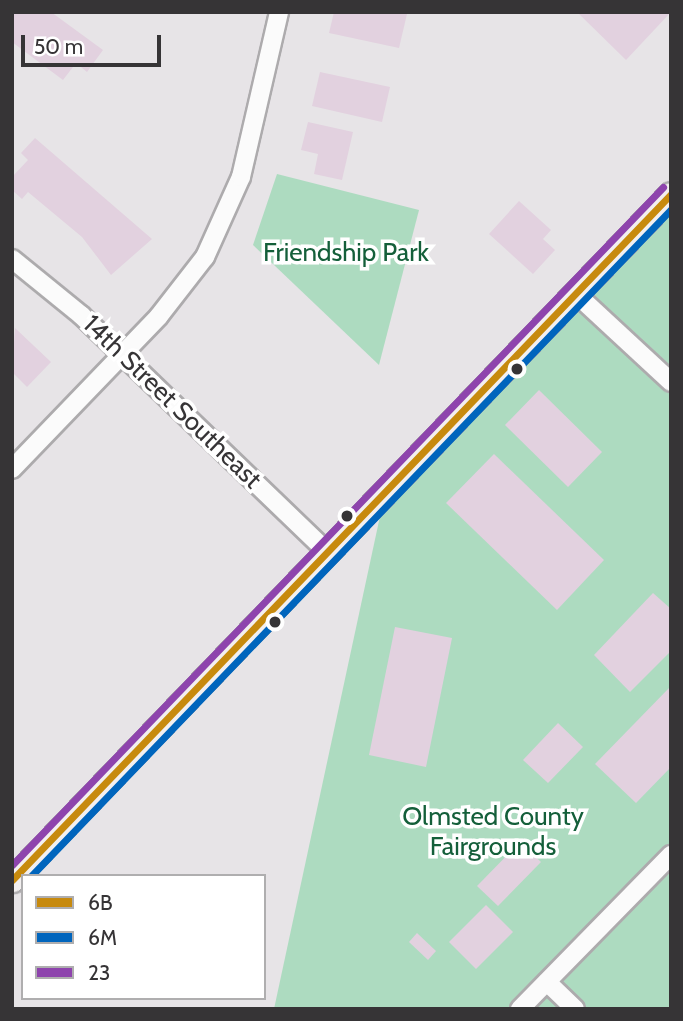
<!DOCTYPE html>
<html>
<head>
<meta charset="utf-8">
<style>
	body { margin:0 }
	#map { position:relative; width:683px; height:1021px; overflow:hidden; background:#e7e4e7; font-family:Cabin,sans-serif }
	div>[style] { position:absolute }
	.green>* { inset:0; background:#addbc0 }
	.building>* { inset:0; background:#e2d1df }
	.roads { filter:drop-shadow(2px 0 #adabad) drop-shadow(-2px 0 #adabad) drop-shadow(0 2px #adabad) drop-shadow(0 -2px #adabad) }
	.street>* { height:18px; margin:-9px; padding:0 9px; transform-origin:9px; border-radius:9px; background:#fbfbfb }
	.secondary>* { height:23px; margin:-11.5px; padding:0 11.5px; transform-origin:11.5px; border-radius:11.5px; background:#f3f0f0 }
	.bus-1>* { height:7px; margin:-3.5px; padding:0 3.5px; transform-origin:3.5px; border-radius:3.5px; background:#c78a0e }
	.bus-2>* { height:7px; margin:-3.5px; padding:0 3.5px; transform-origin:3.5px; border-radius:3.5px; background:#0065bd }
	.bus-3>* { height:7px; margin:-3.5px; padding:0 3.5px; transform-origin:3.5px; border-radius:3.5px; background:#8e44ad }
	.dots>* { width:19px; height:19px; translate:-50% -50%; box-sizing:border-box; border:4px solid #fff; border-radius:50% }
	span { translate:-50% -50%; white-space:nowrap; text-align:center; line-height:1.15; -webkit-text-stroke:7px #fff; paint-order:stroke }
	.park-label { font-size:26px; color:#145f3a }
	.street-label { font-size:26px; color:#363436 }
	.frame { position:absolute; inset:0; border:14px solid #363436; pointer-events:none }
	.legend { position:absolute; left:21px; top:874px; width:245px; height:126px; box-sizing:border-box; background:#fff; border:2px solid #afaeaf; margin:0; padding:9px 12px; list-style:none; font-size:21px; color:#363436 }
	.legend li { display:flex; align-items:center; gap:14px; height:35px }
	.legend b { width:35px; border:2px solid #afaeaf }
	.scale { position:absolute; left:21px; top:35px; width:140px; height:32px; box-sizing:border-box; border:4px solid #363436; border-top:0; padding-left:9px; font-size:21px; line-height:24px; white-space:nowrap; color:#363436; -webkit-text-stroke:5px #fff; paint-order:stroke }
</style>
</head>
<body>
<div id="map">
	<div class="green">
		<i style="clip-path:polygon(277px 174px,419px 210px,379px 365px,253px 245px)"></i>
		<i style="clip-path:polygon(671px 209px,671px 1009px,274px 1009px,382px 507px)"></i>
	</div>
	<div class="building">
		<i style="clip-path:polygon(12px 12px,51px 12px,103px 50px,87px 72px,76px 63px,63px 80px,12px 42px)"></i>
		<i style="clip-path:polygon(334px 12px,407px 14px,399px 48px,329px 33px)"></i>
		<i style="clip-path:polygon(577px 12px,671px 12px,626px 60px)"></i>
		<i style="clip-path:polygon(320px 72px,390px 87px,382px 122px,312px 106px)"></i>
		<i style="clip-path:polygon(308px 122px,353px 132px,342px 180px,314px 174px,318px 154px,301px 150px)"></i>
		<i style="clip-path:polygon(35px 138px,152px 239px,111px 275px,82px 237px,28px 192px,22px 199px,12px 190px,12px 177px,28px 160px,21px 153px)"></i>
		<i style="clip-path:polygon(519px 201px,551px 230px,543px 239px,555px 250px,533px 274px,489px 234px)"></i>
		<i style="clip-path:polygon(15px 328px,51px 362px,27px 387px,12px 372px)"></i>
		<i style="clip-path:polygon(539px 390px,602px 452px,568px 487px,505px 425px)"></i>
		<i style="clip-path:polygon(494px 454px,604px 560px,557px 610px,446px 503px)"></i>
		<i style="clip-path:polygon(653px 593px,671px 609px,671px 651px,630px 692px,594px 655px)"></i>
		<i style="clip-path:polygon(395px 627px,452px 638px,426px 767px,369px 755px)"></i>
		<i style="clip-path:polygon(671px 686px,671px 767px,636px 803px,595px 764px)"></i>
		<i style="clip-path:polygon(558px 723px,583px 747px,548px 783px,523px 760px)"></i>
		<i style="clip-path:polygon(520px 842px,541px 862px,498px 906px,477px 886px)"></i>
		<i style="clip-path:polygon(486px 905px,513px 932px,476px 969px,449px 942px)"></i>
		<i style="clip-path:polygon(417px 933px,436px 951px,428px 960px,409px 942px)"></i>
	</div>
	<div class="roads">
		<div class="street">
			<i style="left:12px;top:259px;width:89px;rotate:39.1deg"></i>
			<i style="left:81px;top:315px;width:340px;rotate:43.9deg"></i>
			<i style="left:575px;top:293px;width:131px;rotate:42.8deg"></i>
			<i style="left:12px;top:469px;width:212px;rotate:-46.1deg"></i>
			<i style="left:159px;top:316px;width:75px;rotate:-52.1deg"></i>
			<i style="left:205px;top:257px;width:88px;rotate:-65.8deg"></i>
			<i style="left:241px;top:177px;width:169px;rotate:-77deg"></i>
			<i style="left:547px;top:982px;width:39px;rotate:44deg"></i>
			<i style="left:520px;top:1009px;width:216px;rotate:-45.6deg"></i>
		</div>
		<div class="secondary">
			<i style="left:12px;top:880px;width:951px;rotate:-46.15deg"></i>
		</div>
	</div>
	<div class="bus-1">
		<i style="left:12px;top:880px;width:951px;rotate:-46.15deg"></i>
	</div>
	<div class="bus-2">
		<i style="left:31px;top:876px;width:924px;rotate:-46.18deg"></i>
	</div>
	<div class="bus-3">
		<i style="left:12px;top:865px;width:940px;rotate:-46.16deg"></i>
	</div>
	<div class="dots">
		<i style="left:517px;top:369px;background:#363436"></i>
		<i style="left:347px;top:516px;background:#363436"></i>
		<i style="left:275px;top:622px;background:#363436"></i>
	</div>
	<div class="park-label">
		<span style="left:346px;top:253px">Friendship Park</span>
		<span style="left:493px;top:832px">Olmsted County<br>Fairgrounds</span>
	</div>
	<div class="street-label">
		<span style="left:172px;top:402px;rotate:44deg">14th Street Southeast</span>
	</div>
	<div class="frame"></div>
	<ul class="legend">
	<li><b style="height:9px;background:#c78a0e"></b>6B</li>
	<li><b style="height:9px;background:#0065bd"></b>6M</li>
	<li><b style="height:9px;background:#8e44ad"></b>23</li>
	</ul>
	<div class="scale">50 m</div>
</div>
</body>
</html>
